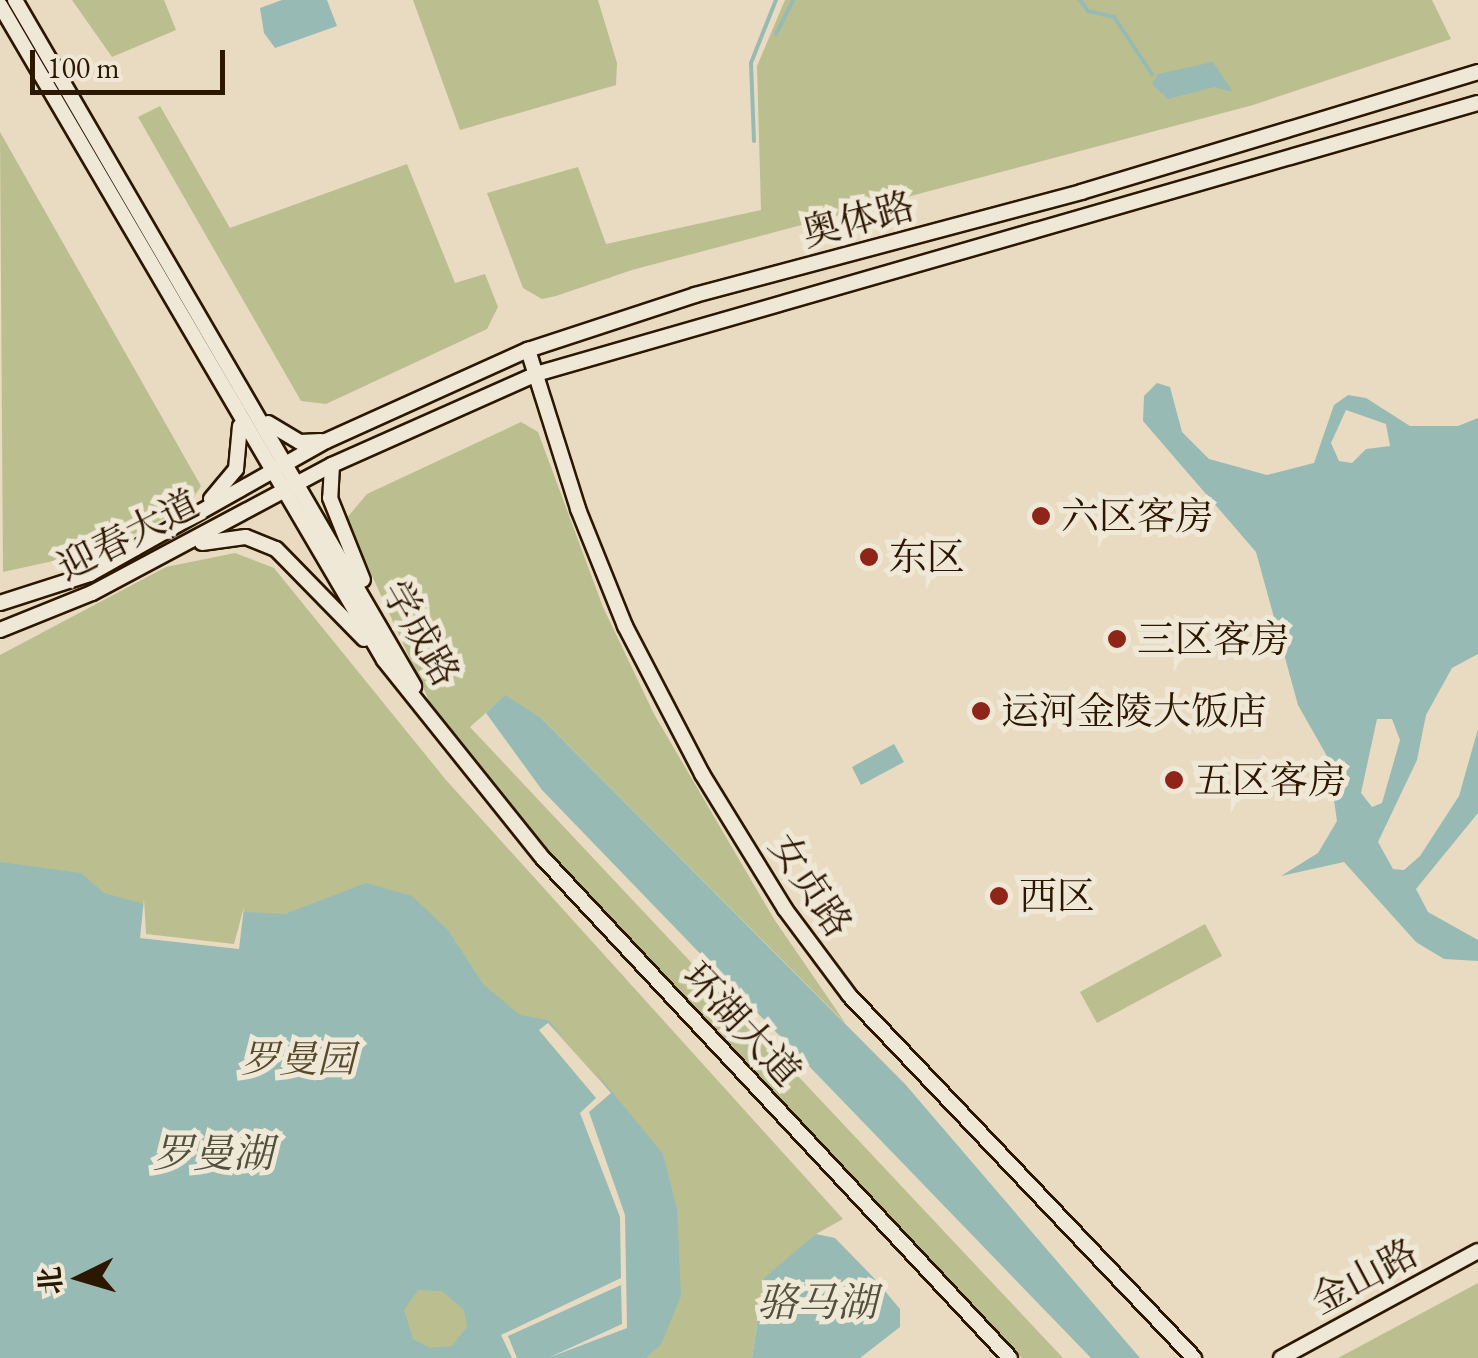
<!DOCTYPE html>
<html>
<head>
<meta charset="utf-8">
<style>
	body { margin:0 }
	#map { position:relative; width:1478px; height:1358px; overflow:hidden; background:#e8dbc2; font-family:"EB Garamond","Noto Serif SC",serif }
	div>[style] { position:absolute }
	.green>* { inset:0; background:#bbbe8f }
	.water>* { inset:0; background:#97bbb4 }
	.pier>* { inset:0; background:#e8dbc2 }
	.stream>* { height:4px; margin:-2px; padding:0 2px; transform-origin:2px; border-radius:2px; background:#97bbb4 }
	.roads { filter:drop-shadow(2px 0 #2c1701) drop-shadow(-2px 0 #2c1701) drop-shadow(0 2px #2c1701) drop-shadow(0 -2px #2c1701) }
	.secondary>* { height:14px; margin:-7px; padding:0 7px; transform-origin:7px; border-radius:7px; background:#f0e8d7 }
	.dots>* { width:28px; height:28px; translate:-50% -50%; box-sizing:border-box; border:5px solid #f0e8d7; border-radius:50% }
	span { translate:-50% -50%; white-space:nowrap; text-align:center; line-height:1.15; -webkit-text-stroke:10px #f0e8d7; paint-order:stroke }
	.street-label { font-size:38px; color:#2c1701 }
	.poi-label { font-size:38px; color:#2c1701 }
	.left { translate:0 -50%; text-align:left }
	.park-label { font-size:38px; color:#57492c; font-style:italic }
	.water-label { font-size:40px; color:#515040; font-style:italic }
	.north { position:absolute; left:30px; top:1228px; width:100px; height:100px; -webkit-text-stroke:8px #f0e8d7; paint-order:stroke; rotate:265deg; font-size:28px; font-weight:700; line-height:40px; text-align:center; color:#2c1701 }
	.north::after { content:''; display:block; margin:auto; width:35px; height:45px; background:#2c1701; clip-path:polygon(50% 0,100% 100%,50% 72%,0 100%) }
	.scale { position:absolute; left:30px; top:50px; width:195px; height:45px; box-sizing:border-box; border:5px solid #2c1701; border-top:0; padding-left:12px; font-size:30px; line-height:35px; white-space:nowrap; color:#2c1701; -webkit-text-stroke:8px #f0e8d7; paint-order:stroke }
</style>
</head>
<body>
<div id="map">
	<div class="green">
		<i style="clip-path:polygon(72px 0,164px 0,176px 30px,112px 57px)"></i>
		<i style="clip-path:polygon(413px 0,598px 0,617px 63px,616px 85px,460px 130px)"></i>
		<i style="clip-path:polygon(785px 0,1432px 0,1451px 39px,1253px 105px,632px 270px,556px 296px,542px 299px,523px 288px,487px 193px,578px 167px,606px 244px,761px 210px,757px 66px)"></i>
		<i style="clip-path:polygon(160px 106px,230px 228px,407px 164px,455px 283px,485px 274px,498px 307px,487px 329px,326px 404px,301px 401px,138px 117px)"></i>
		<i style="clip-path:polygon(0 132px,201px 486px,188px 506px,103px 550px,3px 572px)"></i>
		<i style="clip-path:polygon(521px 422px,538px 432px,603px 607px,654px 714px,774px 919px,846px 1024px,540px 717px,505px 696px,470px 727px,1063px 1358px,1022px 1358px,545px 848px,438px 720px,346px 519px,367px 494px)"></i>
		<i style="clip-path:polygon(235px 553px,274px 568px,446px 780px,843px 1219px,816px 1234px,757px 1324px,752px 1358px,0 1358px,0 655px,166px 567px)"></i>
		<i style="clip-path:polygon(1205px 924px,1222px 956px,1097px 1023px,1080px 992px)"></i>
		<i style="clip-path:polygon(1478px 1283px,1478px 1358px,1338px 1358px)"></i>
	</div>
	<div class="water">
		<i style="clip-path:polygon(282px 0,327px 0,337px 26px,275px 48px,264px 33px,260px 8px)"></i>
		<i style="clip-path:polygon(1213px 62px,1233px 92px,1214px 87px,1168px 99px,1152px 84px,1158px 74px)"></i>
		<i style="clip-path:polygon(evenodd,1157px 383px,1170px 387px,1182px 432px,1209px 459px,1267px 475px,1314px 463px,1334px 405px,1348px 395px,1366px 398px,1410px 426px,1458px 426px,1478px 418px,1478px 654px,1452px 668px,1426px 715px,1417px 760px,1378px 842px,1393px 869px,1404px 870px,1420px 856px,1459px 796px,1478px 729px,1478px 813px,1416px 889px,1428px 912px,1478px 940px,1478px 961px,1444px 959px,1416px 942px,1344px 862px,1281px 876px,1318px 853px,1337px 821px,1328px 758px,1298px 705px,1256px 552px,1143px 421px,1144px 396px,1157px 383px,1346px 410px,1386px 424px,1390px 446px,1366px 449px,1352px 463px,1339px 461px,1331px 443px,1346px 410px,1157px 383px,1377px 719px,1392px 719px,1400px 740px,1382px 803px,1372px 807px,1361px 793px,1377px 719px)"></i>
		<i style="clip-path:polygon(505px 695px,540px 717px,905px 1084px,1140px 1358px,1091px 1358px,542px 790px,486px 713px)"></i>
		<i style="clip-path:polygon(894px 744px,904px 762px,861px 785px,852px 767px)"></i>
		<i style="clip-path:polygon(evenodd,0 862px,81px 873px,104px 893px,144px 904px,141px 938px,238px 949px,243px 912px,285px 914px,366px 883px,412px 896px,448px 930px,483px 984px,520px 1015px,548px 1020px,566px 1039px,548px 1023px,539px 1031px,600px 1102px,610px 1093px,596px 1072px,663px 1154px,677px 1209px,681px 1296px,661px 1344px,646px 1358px,0 1358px,0 862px,418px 1290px,442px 1291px,464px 1310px,467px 1327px,452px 1346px,430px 1348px,413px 1339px,404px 1310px,418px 1290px)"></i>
		<i style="clip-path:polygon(816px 1234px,835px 1238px,873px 1277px,900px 1309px,900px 1327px,860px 1358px,752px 1358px,764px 1278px)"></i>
	</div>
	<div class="pier">
		<i style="clip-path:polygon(144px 899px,146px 934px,234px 944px,244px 907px,239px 949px,140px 938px)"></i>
		<i style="clip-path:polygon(548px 1023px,611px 1093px,589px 1112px,625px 1215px,627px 1328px,548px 1358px,622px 1324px,621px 1285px,508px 1336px,517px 1358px,512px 1358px,501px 1335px,621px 1278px,620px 1217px,580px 1113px,596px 1098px,539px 1030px)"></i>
	</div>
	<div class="stream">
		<i style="left:1080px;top:0;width:14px;rotate:54deg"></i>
		<i style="left:1088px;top:11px;width:27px;rotate:13deg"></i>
		<i style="left:1114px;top:17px;width:69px;rotate:56.3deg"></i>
		<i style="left:776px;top:34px;width:38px;rotate:-63deg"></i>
		<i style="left:754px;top:141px;width:78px;rotate:-92.2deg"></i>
		<i style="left:751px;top:63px;width:68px;rotate:-68.4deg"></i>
	</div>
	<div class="roads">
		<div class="secondary">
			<i style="left:15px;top:0;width:794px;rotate:59.82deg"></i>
			<i style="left:0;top:5px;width:759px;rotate:59.62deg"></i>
			<i style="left:384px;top:660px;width:251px;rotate:51.3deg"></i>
			<i style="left:541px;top:856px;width:687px;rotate:46.95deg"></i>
			<i style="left:528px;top:350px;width:167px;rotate:72.5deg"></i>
			<i style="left:578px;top:509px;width:126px;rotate:68.1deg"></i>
			<i style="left:625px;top:626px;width:167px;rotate:62.5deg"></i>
			<i style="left:702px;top:774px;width:158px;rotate:58.4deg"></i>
			<i style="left:785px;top:909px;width:107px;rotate:53.3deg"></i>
			<i style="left:849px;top:995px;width:501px;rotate:46.46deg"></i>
			<i style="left:268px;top:423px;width:37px;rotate:31deg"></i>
			<i style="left:300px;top:442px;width:21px;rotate:-3deg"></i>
			<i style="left:332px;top:465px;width:33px;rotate:93deg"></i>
			<i style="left:330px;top:498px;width:88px;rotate:68.1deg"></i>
			<i style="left:211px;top:499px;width:39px;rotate:-50deg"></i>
			<i style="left:236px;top:469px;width:43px;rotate:-84.7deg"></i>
			<i style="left:202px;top:543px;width:44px;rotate:-7.8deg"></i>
			<i style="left:246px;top:537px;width:32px;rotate:22deg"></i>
			<i style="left:276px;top:549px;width:126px;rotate:45.6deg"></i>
			<i style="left:0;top:603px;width:95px;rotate:-17.9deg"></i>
			<i style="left:90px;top:574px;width:271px;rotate:-29.4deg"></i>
			<i style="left:326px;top:441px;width:222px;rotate:-24.3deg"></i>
			<i style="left:528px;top:350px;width:176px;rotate:-18.2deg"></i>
			<i style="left:695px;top:295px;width:400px;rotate:-14.9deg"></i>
			<i style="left:1081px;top:192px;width:415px;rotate:-16.8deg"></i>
			<i style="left:0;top:630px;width:99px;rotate:-21.9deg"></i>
			<i style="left:92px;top:593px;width:272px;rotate:-28.1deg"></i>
			<i style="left:332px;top:465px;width:223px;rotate:-24deg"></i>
			<i style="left:536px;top:374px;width:980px;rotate:-16.05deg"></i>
			<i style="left:1281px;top:1358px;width:224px;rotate:-28.5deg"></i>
		</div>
	</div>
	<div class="dots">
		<i style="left:1041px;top:516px;background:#8f2418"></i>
		<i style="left:869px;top:557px;background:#8f2418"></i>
		<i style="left:1117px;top:639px;background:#8f2418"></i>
		<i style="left:981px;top:711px;background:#8f2418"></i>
		<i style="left:1174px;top:780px;background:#8f2418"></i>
		<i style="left:999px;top:896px;background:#8f2418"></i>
	</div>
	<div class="street-label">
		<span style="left:858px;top:219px;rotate:-15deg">奥体路</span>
		<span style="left:128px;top:535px;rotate:-27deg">迎春大道</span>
		<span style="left:421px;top:633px;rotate:60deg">学成路</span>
		<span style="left:811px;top:885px;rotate:56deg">女贞路</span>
		<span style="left:742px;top:1024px;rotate:47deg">环湖大道</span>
		<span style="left:1364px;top:1276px;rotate:-28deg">金山路</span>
	</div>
	<div class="poi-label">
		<span class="left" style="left:1061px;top:516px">六区客房</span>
		<span class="left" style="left:889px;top:557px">东区</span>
		<span class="left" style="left:1137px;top:639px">三区客房</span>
		<span class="left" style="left:1001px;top:711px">运河金陵大饭店</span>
		<span class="left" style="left:1194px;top:780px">五区客房</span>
		<span class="left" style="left:1019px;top:896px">西区</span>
	</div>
	<div class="park-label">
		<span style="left:298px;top:1059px">罗曼园</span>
	</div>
	<div class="water-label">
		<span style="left:213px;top:1153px">罗曼湖</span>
		<span style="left:817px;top:1302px">骆马湖</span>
	</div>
	<div class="north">北</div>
	<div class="scale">100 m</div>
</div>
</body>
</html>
